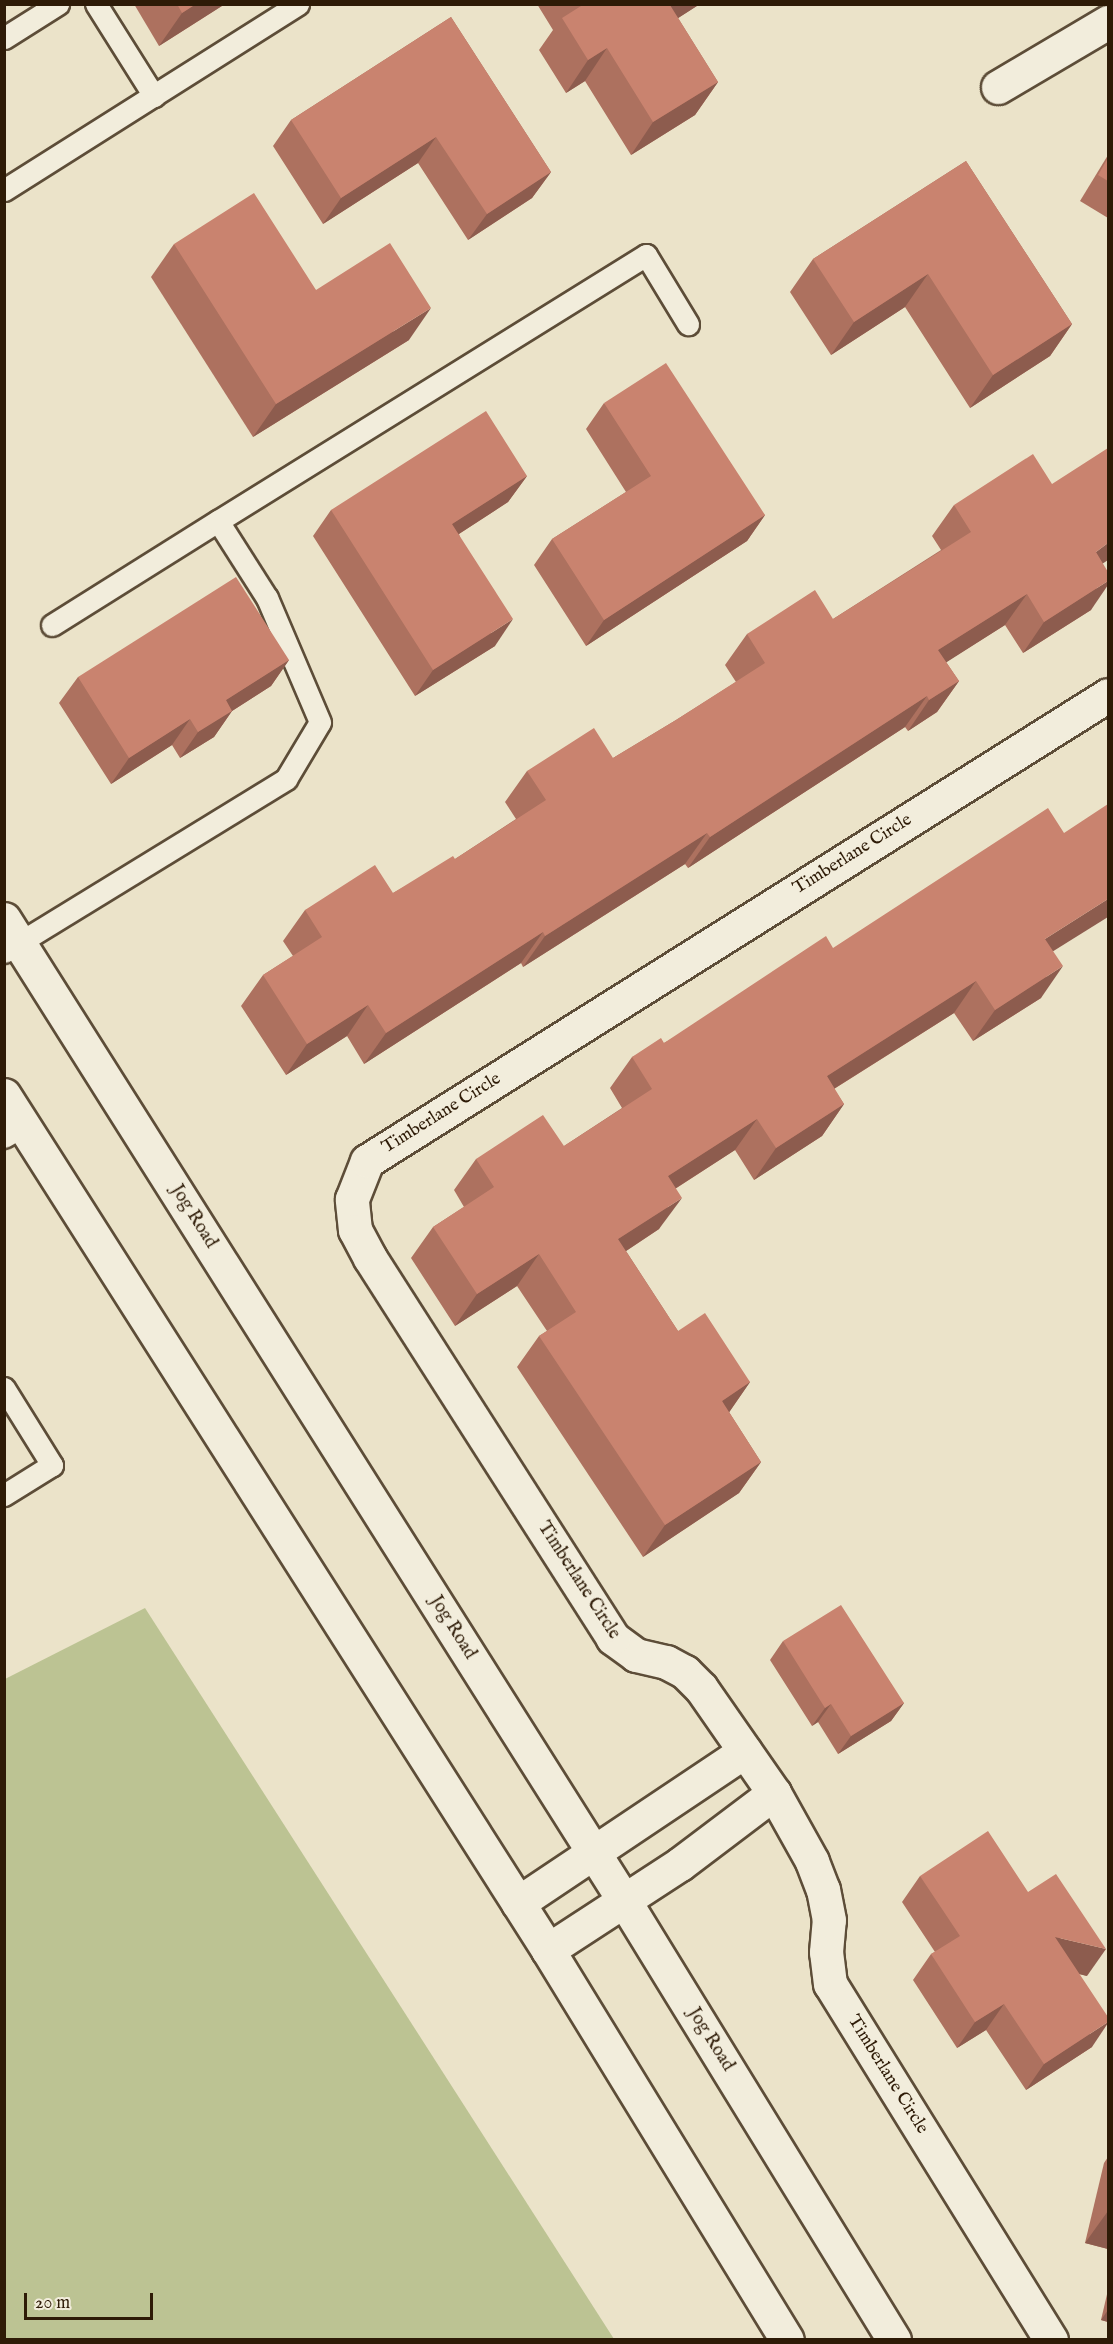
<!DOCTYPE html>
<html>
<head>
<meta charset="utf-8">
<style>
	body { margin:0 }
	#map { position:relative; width:1113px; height:2344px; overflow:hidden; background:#ebe3c9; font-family:"IM FELL English",serif }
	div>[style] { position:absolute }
	.green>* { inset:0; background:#bcc393 }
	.roads { filter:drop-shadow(2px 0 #5d4d38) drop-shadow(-2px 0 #5d4d38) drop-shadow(0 2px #5d4d38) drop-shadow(0 -2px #5d4d38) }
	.service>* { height:21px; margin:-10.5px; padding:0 10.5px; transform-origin:10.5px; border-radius:10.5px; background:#f2eddc }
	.minor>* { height:33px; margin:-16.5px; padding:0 16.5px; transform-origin:16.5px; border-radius:16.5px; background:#f2eddc }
	.secondary>* { height:33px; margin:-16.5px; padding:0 16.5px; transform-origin:16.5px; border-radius:16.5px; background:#f2eddc }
	.wall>* { inset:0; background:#ad715f }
	.shaded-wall>* { inset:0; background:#8d5c4e }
	.building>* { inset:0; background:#c9836f }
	span { translate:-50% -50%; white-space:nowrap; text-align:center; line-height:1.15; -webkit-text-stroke:5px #f2eddc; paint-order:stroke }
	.street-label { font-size:18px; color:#2e1b07 }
	.frame { position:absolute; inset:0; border:6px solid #2e1b07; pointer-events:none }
	.scale { position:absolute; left:24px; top:2293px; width:129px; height:27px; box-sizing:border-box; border:3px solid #2e1b07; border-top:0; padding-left:8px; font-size:18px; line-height:21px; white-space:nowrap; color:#2e1b07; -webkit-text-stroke:4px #f2eddc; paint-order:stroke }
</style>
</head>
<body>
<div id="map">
	<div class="green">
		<i style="clip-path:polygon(145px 1608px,614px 2339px,5px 2339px,5px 1679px)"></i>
	</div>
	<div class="roads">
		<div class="service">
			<i style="left:96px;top:4px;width:109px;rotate:57.8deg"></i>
			<i style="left:4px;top:38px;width:64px;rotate:-32.2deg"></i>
			<i style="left:4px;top:190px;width:348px;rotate:-32.3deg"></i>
			<i style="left:52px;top:625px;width:196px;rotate:-32.1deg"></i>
			<i style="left:4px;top:952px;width:331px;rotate:-31.5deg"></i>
			<i style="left:286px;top:779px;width:66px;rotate:-59.2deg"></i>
			<i style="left:320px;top:722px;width:135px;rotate:-113.1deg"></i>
			<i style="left:267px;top:598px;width:91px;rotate:-122.5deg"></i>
			<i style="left:218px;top:521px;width:504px;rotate:-31.86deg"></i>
			<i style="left:646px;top:255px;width:81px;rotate:58.7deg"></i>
			<i style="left:4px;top:1137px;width:24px;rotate:-30deg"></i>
			<i style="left:4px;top:1388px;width:91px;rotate:58.1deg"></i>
			<i style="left:52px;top:1465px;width:57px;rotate:148deg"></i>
		</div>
		<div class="minor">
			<i style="left:998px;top:87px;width:128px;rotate:-30.6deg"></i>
			<i style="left:518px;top:1903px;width:273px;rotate:-33.8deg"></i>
			<i style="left:548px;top:1950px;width:158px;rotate:-33.1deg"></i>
			<i style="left:680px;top:1864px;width:118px;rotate:-37.1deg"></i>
			<i style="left:1051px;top:2340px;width:419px;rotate:-121.8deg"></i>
			<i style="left:830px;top:1984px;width:32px;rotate:-97deg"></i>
			<i style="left:826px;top:1952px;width:32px;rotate:-85deg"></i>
			<i style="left:829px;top:1920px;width:31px;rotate:-101deg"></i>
			<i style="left:823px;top:1890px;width:31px;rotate:-111deg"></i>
			<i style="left:812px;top:1861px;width:78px;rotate:-119.2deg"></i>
			<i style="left:774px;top:1793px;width:128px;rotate:-124.8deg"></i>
			<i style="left:701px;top:1688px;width:23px;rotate:-135deg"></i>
			<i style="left:685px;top:1672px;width:21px;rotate:-152deg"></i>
			<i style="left:666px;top:1662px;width:31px;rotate:-167deg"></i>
			<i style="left:636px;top:1655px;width:29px;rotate:-144deg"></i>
			<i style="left:613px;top:1638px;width:451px;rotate:-122.6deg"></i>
			<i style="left:370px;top:1258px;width:32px;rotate:-118deg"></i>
			<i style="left:355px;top:1230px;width:31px;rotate:-96deg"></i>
			<i style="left:352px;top:1199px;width:41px;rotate:-68.5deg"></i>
			<i style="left:367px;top:1161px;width:875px;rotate:-32.16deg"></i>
		</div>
		<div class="secondary">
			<i style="left:4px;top:919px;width:1163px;rotate:57.72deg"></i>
			<i style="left:625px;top:1902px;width:514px;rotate:58.44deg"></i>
			<i style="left:4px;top:1095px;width:1013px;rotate:57.53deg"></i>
			<i style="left:548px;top:1950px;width:457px;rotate:58.5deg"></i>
		</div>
	</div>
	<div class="wall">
		<i style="clip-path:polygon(134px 4px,225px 4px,159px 46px)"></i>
		<i style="clip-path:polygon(537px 4px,700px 4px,678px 18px,718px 82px,695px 115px,631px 155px,585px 81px,566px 93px,539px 50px,553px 30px)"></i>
		<i style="clip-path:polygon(451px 17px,551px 172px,532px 198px,468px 240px,418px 163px,323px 224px,273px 146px,291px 120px)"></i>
		<i style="clip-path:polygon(1108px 155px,1108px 218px,1080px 201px)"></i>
		<i style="clip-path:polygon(966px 161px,1072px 324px,1050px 356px,970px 408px,905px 307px,831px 355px,790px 292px,813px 259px)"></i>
		<i style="clip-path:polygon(174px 244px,316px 290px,409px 340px,253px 437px,151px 277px)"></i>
		<i style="clip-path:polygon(604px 403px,765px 515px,747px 541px,586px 646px,534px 565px,552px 539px,626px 492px,586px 429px)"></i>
		<i style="clip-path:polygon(527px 476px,508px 502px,459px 534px,495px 646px,415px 696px,313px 536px,331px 510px)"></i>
		<i style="clip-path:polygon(954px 505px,1103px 564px,1091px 610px,1023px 653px,1005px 625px,946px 662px,959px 681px,937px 712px,908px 731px,905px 727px,688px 868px,685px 864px,523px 967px,521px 963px,364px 1064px,347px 1036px,286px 1075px,241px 1006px,263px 975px,293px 956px,283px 941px,305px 910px,393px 893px,455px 859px,516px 819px,505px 802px,527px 771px,613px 758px,676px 720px,736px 682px,725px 665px,747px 634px,833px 619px,941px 550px,932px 536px)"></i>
		<i style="clip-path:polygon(289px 660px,271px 686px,232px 711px,214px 737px,180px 758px,172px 745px,111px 784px,59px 703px,78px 677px)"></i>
		<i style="clip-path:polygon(833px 948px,1053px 951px,1041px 998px,973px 1041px,954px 1013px,834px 1089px,844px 1104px,822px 1136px,754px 1180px,735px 1150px,675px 1189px,659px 1229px,626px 1251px,678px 1331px,750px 1382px,729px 1412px,761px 1462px,739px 1493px,643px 1557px,517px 1367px,539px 1336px,547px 1331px,517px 1286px,455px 1326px,411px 1258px,433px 1227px,464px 1207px,454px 1190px,476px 1159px,564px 1146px,622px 1108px,610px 1088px,632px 1057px,664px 1043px)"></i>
		<i style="clip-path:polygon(783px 1641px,904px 1703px,891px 1721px,838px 1754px,818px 1722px,812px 1726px,770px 1660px)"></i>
		<i style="clip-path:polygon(920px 1876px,1028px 1892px,1087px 1976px,1079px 1974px,1092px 2047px,1026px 2090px,986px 2030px,957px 2048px,913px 1980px,931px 1954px,935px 1952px,902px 1902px)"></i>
		<i style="clip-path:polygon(1108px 2157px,1108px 2249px,1085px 2243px,1104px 2163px)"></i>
		<i style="clip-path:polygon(1108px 2290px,1108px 2322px,1101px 2320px)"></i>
	</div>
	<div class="shaded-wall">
		<i style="clip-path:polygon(196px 4px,225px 4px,159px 46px,182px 13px)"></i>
		<i style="clip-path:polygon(671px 4px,700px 4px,647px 38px)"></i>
		<i style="clip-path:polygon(607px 48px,585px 81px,566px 93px,588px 60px)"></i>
		<i style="clip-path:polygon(718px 82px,695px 115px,631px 155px,653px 122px)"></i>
		<i style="clip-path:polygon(436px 137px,418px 163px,323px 224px,341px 198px)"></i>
		<i style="clip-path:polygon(551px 172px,532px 198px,468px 240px,487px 214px)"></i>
		<i style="clip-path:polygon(928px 274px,905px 307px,831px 355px,854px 322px)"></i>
		<i style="clip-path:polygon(431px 308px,409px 340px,253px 437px,276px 404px)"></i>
		<i style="clip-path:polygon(1072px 324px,1050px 356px,970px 408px,993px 375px)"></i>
		<i style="clip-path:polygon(527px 476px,508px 502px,434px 550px,452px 524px)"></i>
		<i style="clip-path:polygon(765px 515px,747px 541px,586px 646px,604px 620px)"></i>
		<i style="clip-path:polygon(1108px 543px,1108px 560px,1074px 583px,1096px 552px)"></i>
		<i style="clip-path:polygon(1108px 581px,1108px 585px,1091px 610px,1023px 653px,1044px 622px)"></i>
		<i style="clip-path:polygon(1027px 594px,1005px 625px,917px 681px,938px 650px)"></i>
		<i style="clip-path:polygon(513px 619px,495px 646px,415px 696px,433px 670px)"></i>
		<i style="clip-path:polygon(289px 660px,271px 686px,232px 711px,214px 737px,180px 758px,198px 732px,226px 700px)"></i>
		<i style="clip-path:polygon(959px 681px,937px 712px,908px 731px,929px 700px)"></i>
		<i style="clip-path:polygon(927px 696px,905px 727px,688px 868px,710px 837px)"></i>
		<i style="clip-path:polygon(190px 719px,172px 745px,111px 784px,129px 758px)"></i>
		<i style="clip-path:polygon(707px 833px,685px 864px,523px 967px,545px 936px)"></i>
		<i style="clip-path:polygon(1108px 899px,1108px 917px,1023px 970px,1045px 939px)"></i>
		<i style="clip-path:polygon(543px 932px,521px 963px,364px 1064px,386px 1033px)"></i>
		<i style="clip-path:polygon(1063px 966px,1041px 998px,973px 1041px,995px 1010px)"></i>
		<i style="clip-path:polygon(976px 981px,954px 1013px,805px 1107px,827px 1076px)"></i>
		<i style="clip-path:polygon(368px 1005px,347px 1036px,286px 1075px,307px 1044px)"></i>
		<i style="clip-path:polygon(844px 1104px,822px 1136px,754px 1180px,776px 1148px)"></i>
		<i style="clip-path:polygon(757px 1119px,735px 1150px,645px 1208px,668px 1176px)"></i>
		<i style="clip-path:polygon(682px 1198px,659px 1229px,596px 1271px,618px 1239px)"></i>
		<i style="clip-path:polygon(539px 1254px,517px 1286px,455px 1326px,477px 1294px)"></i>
		<i style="clip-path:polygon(750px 1382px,728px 1414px,722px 1401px)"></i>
		<i style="clip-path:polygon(761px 1462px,739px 1493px,643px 1557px,665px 1525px)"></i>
		<i style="clip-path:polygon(904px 1703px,891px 1721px,838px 1754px,851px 1736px)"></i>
		<i style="clip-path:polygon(831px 1704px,818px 1722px,812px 1726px,825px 1708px)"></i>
		<i style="clip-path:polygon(1055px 1937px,1106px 1949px,1087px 1976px,1037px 1963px)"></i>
		<i style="clip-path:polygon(1004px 2004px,986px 2030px,957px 2048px,975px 2022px)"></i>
		<i style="clip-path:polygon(1108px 2022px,1108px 2023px,1092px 2047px,1026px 2090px,1044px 2064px)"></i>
		<i style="clip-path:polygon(1108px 2211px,1108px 2249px,1085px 2243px)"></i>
		<i style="clip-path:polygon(1108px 2310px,1108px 2322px,1101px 2320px)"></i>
	</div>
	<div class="building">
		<i style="clip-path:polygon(177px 4px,196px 4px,182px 13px)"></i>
		<i style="clip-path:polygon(580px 4px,671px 4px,670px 5px,718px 82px,653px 122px,607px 48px,588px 60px,562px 18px,581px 6px)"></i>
		<i style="clip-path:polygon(451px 17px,551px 172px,487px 214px,436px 137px,341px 198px,291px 120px)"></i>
		<i style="clip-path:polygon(1108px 158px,1108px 181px,1098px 175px)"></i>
		<i style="clip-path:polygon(966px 161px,1072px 324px,993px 375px,928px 274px,854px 322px,813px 259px)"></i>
		<i style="clip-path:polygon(254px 193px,316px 290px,390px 243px,431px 308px,276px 404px,174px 244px)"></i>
		<i style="clip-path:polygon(666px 363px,765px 515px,604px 620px,552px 539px,651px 476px,604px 403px)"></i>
		<i style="clip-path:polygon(486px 411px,527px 476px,452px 524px,513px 619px,433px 670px,331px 510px)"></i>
		<i style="clip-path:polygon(1108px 448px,1108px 543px,1096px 552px,1108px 572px,1108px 581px,1044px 622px,1027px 594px,938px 650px,959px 681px,929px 700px,927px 696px,710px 837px,707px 833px,545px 936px,543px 932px,386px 1033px,368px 1005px,307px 1044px,263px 975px,322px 937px,305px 910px,375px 865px,393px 893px,453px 856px,455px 859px,546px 800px,527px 771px,594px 728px,613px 758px,676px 720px,765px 663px,747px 634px,815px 590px,833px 619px,971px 532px,954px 505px,1033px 454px,1052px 484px)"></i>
		<i style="clip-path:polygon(236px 577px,289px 660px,226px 700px,232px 711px,198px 732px,190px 719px,129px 758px,78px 677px)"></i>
		<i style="clip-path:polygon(1108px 804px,1108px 899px,1045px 939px,1063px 966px,995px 1010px,976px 981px,827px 1076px,844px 1104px,776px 1148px,757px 1119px,668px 1176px,682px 1198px,618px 1239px,678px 1331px,705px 1313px,750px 1382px,722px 1401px,761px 1462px,665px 1525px,539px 1336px,576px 1312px,539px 1254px,477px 1294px,433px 1227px,494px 1187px,476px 1159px,543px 1115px,564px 1146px,652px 1089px,632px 1057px,661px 1038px,664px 1043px,826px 936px,833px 948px,1048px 808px,1064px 833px)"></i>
		<i style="clip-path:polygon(841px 1605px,904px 1703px,851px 1736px,831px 1704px,825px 1708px,783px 1641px)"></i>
		<i style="clip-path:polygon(988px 1831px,1028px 1892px,1056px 1874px,1106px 1949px,1055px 1937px,1108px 2017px,1108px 2022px,1044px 2064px,1004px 2004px,975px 2022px,931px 1954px,960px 1936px,920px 1876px)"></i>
	</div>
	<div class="street-label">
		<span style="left:853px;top:855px;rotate:-32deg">Timberlane Circle</span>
		<span style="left:442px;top:1114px;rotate:-32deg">Timberlane Circle</span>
		<span style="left:193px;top:1217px;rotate:58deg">Jog Road</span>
		<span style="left:578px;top:1581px;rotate:57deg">Timberlane Circle</span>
		<span style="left:452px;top:1628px;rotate:58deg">Jog Road</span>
		<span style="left:710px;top:2040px;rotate:58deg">Jog Road</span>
		<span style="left:887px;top:2075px;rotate:58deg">Timberlane Circle</span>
	</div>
	<div class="frame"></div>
	<div class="scale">20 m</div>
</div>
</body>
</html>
